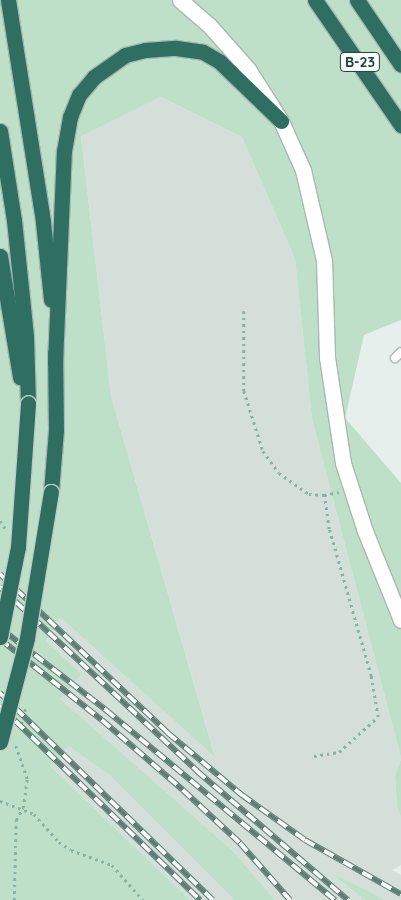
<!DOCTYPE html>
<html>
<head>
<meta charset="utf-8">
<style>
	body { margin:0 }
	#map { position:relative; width:401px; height:900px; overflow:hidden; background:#e6efeb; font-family:Quicksand,sans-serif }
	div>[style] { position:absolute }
	.built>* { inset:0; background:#d4dfda }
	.green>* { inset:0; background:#bfe0c8 }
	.path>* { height:2.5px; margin-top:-1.25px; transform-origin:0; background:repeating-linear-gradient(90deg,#86b3a5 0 2.5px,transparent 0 6.5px) }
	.roads { filter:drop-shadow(1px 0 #a8b8b2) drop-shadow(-1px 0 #a8b8b2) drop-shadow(0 1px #a8b8b2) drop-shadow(0 -1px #a8b8b2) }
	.lane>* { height:8px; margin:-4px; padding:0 4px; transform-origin:4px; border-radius:4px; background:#fff }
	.secondary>* { height:15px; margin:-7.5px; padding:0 7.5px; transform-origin:7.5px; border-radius:7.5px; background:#fff }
	.highway>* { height:15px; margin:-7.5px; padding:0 7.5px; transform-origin:7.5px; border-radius:7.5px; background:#2f6f62 }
	.rail>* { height:5.5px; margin-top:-2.75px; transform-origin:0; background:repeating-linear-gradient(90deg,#f7fbf9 0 11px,#5f7d75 0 22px); box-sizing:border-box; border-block:1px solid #5f7d75 }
	.bridges { filter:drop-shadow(1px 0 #c2cac8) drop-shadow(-1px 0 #c2cac8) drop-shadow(0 1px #c2cac8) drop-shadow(0 -1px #c2cac8) }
	.highway-bridge>* { height:15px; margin:-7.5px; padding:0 7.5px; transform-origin:7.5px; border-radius:7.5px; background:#2f6f62 }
	span { translate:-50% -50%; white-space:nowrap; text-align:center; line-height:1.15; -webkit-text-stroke:4.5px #f7fbf9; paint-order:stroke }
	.shield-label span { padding:1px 4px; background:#f7fbf9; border:1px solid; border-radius:4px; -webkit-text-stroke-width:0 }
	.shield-label { font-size:14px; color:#24423a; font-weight:700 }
</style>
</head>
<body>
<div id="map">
	<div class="built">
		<i style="clip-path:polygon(161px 97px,242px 137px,295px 259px,312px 419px,401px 758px,395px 775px,397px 806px,401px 818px,401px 865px,392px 870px,401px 875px,401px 900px,385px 900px,334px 875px,365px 900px,275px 900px,233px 851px,59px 699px,46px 641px,60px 617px,215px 756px,111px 396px,81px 135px)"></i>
		<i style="clip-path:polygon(69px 745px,108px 774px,234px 900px,190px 900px,50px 766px)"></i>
	</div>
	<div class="green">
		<i style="clip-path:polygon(0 0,401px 0,401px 320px,364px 335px,345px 418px,401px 483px,401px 758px,312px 419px,295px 259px,242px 137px,161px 97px,81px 136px,111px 396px,215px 757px,60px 617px,46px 641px,81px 674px,60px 699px,233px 851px,275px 900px,234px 900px,108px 774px,69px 746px,50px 766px,190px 900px,0 900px)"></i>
		<i style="clip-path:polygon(401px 759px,401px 818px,397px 806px,395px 775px)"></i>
		<i style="clip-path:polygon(331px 873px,378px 896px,385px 900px,365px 900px)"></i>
	</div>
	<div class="path">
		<i style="left:244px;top:311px;width:80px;rotate:90deg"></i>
		<i style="left:244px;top:391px;width:63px;rotate:72.4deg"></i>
		<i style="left:263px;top:451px;width:27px;rotate:54deg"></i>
		<i style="left:279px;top:473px;width:37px;rotate:35deg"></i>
		<i style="left:309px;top:494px;width:15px;rotate:4deg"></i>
		<i style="left:324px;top:495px;width:15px;rotate:-11deg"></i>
		<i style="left:0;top:521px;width:9px;rotate:54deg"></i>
		<i style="left:21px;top:724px;width:19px;rotate:-74deg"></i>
		<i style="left:314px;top:756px;width:25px;rotate:-9deg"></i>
		<i style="left:339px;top:752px;width:52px;rotate:-41.9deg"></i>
		<i style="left:378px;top:717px;width:42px;rotate:-99.7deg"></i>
		<i style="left:371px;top:676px;width:153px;rotate:-105.9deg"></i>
		<i style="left:329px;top:529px;width:34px;rotate:-98deg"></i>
		<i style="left:0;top:801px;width:36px;rotate:21deg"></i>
		<i style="left:34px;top:814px;width:38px;rotate:48deg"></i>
		<i style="left:59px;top:842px;width:14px;rotate:34deg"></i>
		<i style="left:71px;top:850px;width:44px;rotate:20.1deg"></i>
		<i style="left:112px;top:865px;width:47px;rotate:48.5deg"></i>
		<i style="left:14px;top:900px;width:80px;rotate:-88.6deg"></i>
		<i style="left:16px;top:820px;width:14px;rotate:-60deg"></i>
		<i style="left:23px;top:808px;width:29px;rotate:-82deg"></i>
		<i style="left:27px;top:779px;width:37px;rotate:-109deg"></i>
	</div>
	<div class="roads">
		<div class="lane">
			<i style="left:395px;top:358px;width:8px;rotate:-45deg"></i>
		</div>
		<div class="secondary">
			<i style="left:180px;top:0;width:38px;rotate:41deg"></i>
			<i style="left:209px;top:25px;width:59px;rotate:48.4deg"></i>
			<i style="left:248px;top:69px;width:62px;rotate:57.6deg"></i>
			<i style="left:281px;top:121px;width:54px;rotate:65.8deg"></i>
			<i style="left:303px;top:170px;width:92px;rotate:76.9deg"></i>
			<i style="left:324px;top:260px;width:97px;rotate:88.2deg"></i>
			<i style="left:327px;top:357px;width:107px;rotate:81.4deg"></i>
			<i style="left:343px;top:463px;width:71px;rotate:72.1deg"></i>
			<i style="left:365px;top:531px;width:96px;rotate:68deg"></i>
		</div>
		<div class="highway">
			<i style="left:8px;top:0;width:225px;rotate:81deg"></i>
			<i style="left:43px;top:222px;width:78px;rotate:84.1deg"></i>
			<i style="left:315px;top:0;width:152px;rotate:55.5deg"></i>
			<i style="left:357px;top:0;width:78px;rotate:55.9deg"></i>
			<i style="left:0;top:131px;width:90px;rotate:81.1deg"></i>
			<i style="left:14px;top:220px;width:117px;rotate:84.1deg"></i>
			<i style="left:26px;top:336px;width:67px;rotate:88.3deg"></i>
			<i style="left:0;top:256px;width:123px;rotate:80.6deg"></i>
			<i style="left:55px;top:363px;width:212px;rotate:-87.6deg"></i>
			<i style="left:64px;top:151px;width:35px;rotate:-80deg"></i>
			<i style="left:70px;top:117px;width:24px;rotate:-68deg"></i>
			<i style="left:79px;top:95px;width:23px;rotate:-50deg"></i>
			<i style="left:94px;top:77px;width:38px;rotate:-35deg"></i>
			<i style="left:125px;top:55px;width:21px;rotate:-14deg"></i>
			<i style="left:145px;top:50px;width:31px;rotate:-4deg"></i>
			<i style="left:176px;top:48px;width:27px;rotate:8deg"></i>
			<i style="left:203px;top:52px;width:20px;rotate:30deg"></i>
			<i style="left:220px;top:62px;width:85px;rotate:44deg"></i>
			<i style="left:51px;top:492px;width:62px;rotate:-85.4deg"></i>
			<i style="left:56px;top:430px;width:77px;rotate:-90.7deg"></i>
		</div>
	</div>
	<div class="rail">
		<i style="left:0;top:574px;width:231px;rotate:43.4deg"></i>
		<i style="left:168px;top:733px;width:97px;rotate:40deg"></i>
		<i style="left:242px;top:795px;width:77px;rotate:35.5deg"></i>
		<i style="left:305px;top:840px;width:110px;rotate:29.4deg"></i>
		<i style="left:0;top:587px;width:270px;rotate:43deg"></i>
		<i style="left:197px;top:771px;width:199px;rotate:40.5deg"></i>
		<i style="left:0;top:628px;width:134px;rotate:37.7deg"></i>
		<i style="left:106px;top:710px;width:298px;rotate:39.7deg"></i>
		<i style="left:0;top:639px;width:130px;rotate:38.5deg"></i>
		<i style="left:102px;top:720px;width:107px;rotate:40.8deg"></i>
		<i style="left:183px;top:790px;width:78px;rotate:42.9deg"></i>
		<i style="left:240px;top:843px;width:76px;rotate:48.7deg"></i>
		<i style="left:0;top:693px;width:297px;rotate:44.2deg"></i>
		<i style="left:0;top:706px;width:279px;rotate:44.1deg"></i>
	</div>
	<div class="bridges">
		<div class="highway-bridge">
			<i style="left:0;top:637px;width:92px;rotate:-78.7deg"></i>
			<i style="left:18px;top:547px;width:144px;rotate:-86deg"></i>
			<i style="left:0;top:742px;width:107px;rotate:-75.4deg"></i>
			<i style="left:27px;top:638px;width:148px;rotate:-80.7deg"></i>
		</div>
	</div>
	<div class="shield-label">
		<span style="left:360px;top:62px">B-23</span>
	</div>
</div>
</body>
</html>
